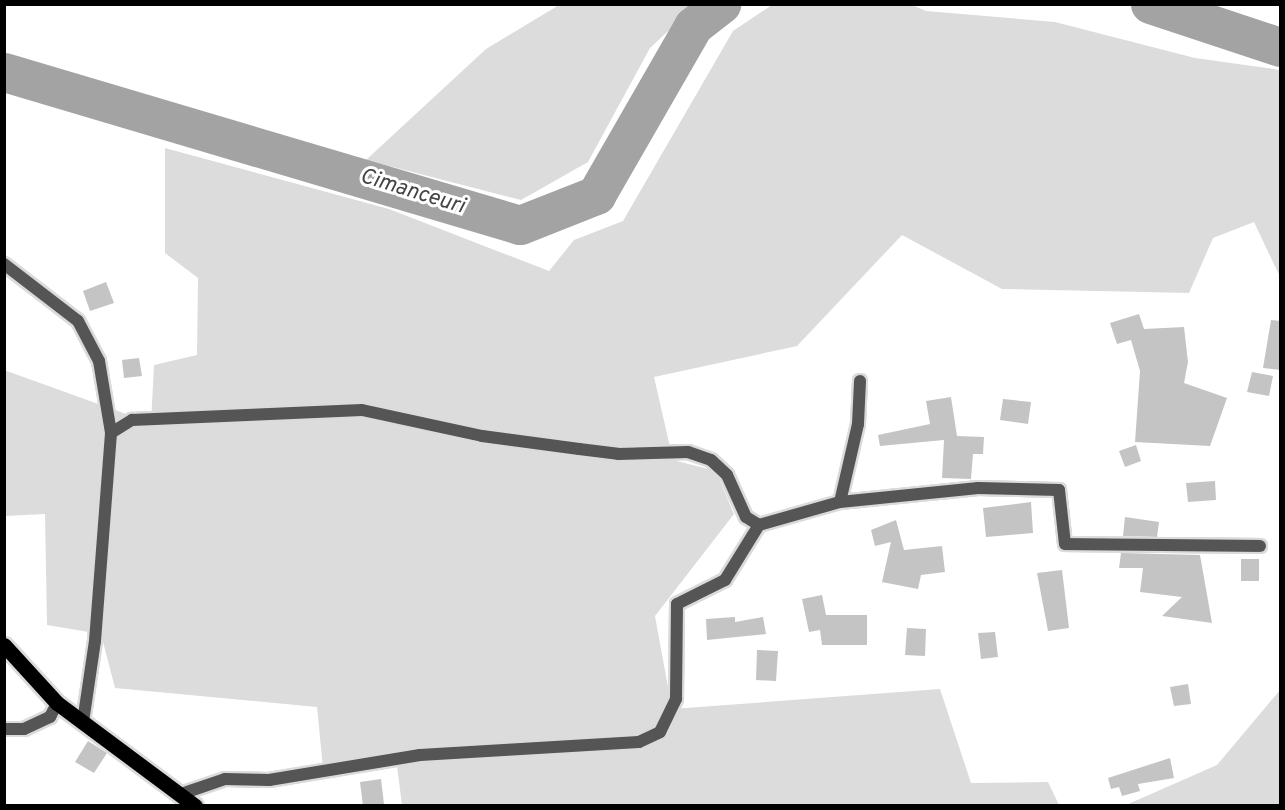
<!DOCTYPE html>
<html>
<head>
<meta charset="utf-8">
<style>
	body { margin:0 }
	#map { position:relative; width:1285px; height:810px; overflow:hidden; background:#fff; font-family:Overpass,sans-serif }
	div>[style] { position:absolute }
	.green>* { inset:0; background:#dcdcdc }
	.river>* { height:39px; margin:-19.5px; padding:0 19.5px; transform-origin:19.5px; border-radius:19.5px; background:#a3a3a3 }
	.building>* { inset:0; background:#c4c4c4 }
	.roads { filter:drop-shadow(2px 0 #dbdbdb) drop-shadow(-2px 0 #dbdbdb) drop-shadow(0 2px #dbdbdb) drop-shadow(0 -2px #dbdbdb) }
	.street>* { height:12px; margin:-6px; padding:0 6px; transform-origin:6px; border-radius:6px; background:#555 }
	.primary>* { height:15px; margin:-7.5px; padding:0 7.5px; transform-origin:7.5px; border-radius:7.5px; background:#000 }
	span { translate:-50% -50%; white-space:nowrap; text-align:center; line-height:1.15; -webkit-text-stroke:6px #fff; paint-order:stroke }
	.water-label { font-size:22px; color:#444; font-style:italic }
	.frame { position:absolute; inset:0; border:6px solid #000; pointer-events:none }
</style>
</head>
<body>
<div id="map">
	<div class="green">
		<i style="clip-path:polygon(559px 5px,696px 5px,650px 48px,588px 162px,521px 200px,366px 160px,486px 49px)"></i>
		<i style="clip-path:polygon(772px 5px,912px 5px,926px 11px,1055px 22px,1195px 58px,1280px 70px,1280px 277px,1254px 222px,1213px 238px,1189px 293px,1002px 289px,902px 235px,797px 346px,654px 377px,673px 460px,716px 471px,734px 514px,655px 616px,672px 709px,940px 689px,971px 783px,1048px 782px,1059px 805px,402px 805px,397px 766px,323px 768px,317px 707px,115px 688px,101px 634px,47px 625px,45px 514px,5px 516px,4px 370px,151px 423px,154px 365px,197px 355px,198px 278px,165px 253px,165px 148px,389px 209px,549px 271px,574px 240px,623px 221px,733px 31px)"></i>
		<i style="clip-path:polygon(1280px 690px,1280px 805px,1126px 805px,1217px 765px)"></i>
	</div>
	<div class="river">
		<i style="left:1150px;top:4px;width:137px;rotate:18.3deg"></i>
		<i style="left:4px;top:72px;width:538px;rotate:16.52deg"></i>
		<i style="left:520px;top:225px;width:82px;rotate:-21.5deg"></i>
		<i style="left:596px;top:195px;width:195px;rotate:-60.1deg"></i>
		<i style="left:693px;top:26px;width:36px;rotate:-38deg"></i>
	</div>
	<div class="building">
		<i style="clip-path:polygon(106px 282px,114px 303px,90px 311px,83px 291px)"></i>
		<i style="clip-path:polygon(1139px 314px,1144px 329px,1184px 327px,1188px 362px,1184px 383px,1227px 398px,1210px 446px,1135px 442px,1140px 371px,1131px 340px,1117px 344px,1110px 323px)"></i>
		<i style="clip-path:polygon(1271px 320px,1281px 321px,1281px 370px,1263px 368px)"></i>
		<i style="clip-path:polygon(139px 358px,142px 376px,124px 378px,122px 360px)"></i>
		<i style="clip-path:polygon(1252px 372px,1273px 376px,1269px 396px,1247px 392px)"></i>
		<i style="clip-path:polygon(951px 397px,957px 436px,984px 437px,983px 454px,973px 454px,971px 479px,942px 478px,944px 440px,880px 446px,878px 435px,930px 424px,926px 401px)"></i>
		<i style="clip-path:polygon(1003px 399px,1031px 402px,1028px 424px,1000px 420px)"></i>
		<i style="clip-path:polygon(1136px 445px,1141px 461px,1125px 467px,1119px 451px)"></i>
		<i style="clip-path:polygon(1215px 481px,1216px 500px,1188px 502px,1186px 483px)"></i>
		<i style="clip-path:polygon(1031px 502px,1033px 533px,986px 537px,983px 508px)"></i>
		<i style="clip-path:polygon(1125px 517px,1159px 522px,1157px 537px,1123px 536px)"></i>
		<i style="clip-path:polygon(896px 520px,904px 550px,942px 546px,945px 572px,921px 575px,918px 589px,882px 582px,891px 542px,875px 546px,871px 530px)"></i>
		<i style="clip-path:polygon(1121px 553px,1200px 555px,1212px 623px,1162px 616px,1182px 597px,1140px 592px,1143px 568px,1119px 568px)"></i>
		<i style="clip-path:polygon(1241px 559px,1259px 559px,1259px 581px,1241px 581px)"></i>
		<i style="clip-path:polygon(1062px 570px,1069px 628px,1048px 631px,1037px 573px)"></i>
		<i style="clip-path:polygon(822px 595px,826px 615px,867px 615px,867px 645px,822px 645px,820px 630px,809px 632px,802px 599px)"></i>
		<i style="clip-path:polygon(735px 617px,735px 622px,763px 617px,766px 634px,707px 640px,706px 619px)"></i>
		<i style="clip-path:polygon(907px 628px,926px 629px,925px 656px,905px 655px)"></i>
		<i style="clip-path:polygon(995px 632px,998px 657px,981px 659px,978px 633px)"></i>
		<i style="clip-path:polygon(757px 650px,778px 651px,776px 681px,756px 680px)"></i>
		<i style="clip-path:polygon(1188px 684px,1191px 704px,1174px 706px,1170px 687px)"></i>
		<i style="clip-path:polygon(88px 741px,107px 753px,94px 773px,75px 762px)"></i>
		<i style="clip-path:polygon(1170px 758px,1174px 778px,1138px 784px,1140px 791px,1122px 796px,1119px 787px,1111px 789px,1108px 778px)"></i>
		<i style="clip-path:polygon(381px 779px,384px 804px,363px 806px,360px 782px)"></i>
	</div>
	<div class="roads">
		<div class="street">
			<i style="left:4px;top:264px;width:93px;rotate:37.6deg"></i>
			<i style="left:78px;top:321px;width:45px;rotate:62.3deg"></i>
			<i style="left:99px;top:361px;width:73px;rotate:80.5deg"></i>
			<i style="left:840px;top:502px;width:80px;rotate:-77deg"></i>
			<i style="left:858px;top:424px;width:43px;rotate:-87.3deg"></i>
			<i style="left:83px;top:722px;width:82px;rotate:-81.6deg"></i>
			<i style="left:95px;top:641px;width:209px;rotate:-85.6deg"></i>
			<i style="left:111px;top:433px;width:25px;rotate:-32deg"></i>
			<i style="left:132px;top:420px;width:230px;rotate:-2.5deg"></i>
			<i style="left:362px;top:410px;width:123px;rotate:12.2deg"></i>
			<i style="left:482px;top:436px;width:98px;rotate:7.6deg"></i>
			<i style="left:579px;top:449px;width:39px;rotate:7deg"></i>
			<i style="left:618px;top:454px;width:70px;rotate:-1.6deg"></i>
			<i style="left:688px;top:452px;width:24px;rotate:19deg"></i>
			<i style="left:711px;top:460px;width:22px;rotate:43deg"></i>
			<i style="left:727px;top:475px;width:46px;rotate:65.7deg"></i>
			<i style="left:746px;top:517px;width:15px;rotate:32deg"></i>
			<i style="left:759px;top:525px;width:84px;rotate:-15.9deg"></i>
			<i style="left:840px;top:502px;width:139px;rotate:-5.8deg"></i>
			<i style="left:978px;top:488px;width:81px;rotate:1.4deg"></i>
			<i style="left:1059px;top:490px;width:54px;rotate:83.7deg"></i>
			<i style="left:1065px;top:544px;width:195px;rotate:0.6deg"></i>
			<i style="left:4px;top:729px;width:20px"></i>
			<i style="left:24px;top:729px;width:29px;rotate:-25deg"></i>
			<i style="left:50px;top:717px;width:16px;rotate:-63deg"></i>
			<i style="left:184px;top:793px;width:43px;rotate:-18.9deg"></i>
			<i style="left:225px;top:779px;width:44px;rotate:1.3deg"></i>
			<i style="left:269px;top:780px;width:153px;rotate:-9.4deg"></i>
			<i style="left:420px;top:755px;width:219px;rotate:-3.4deg"></i>
			<i style="left:639px;top:742px;width:23px;rotate:-25deg"></i>
			<i style="left:660px;top:732px;width:37px;rotate:-64deg"></i>
			<i style="left:676px;top:699px;width:95px;rotate:-89.4deg"></i>
			<i style="left:677px;top:604px;width:54px;rotate:-26.6deg"></i>
			<i style="left:725px;top:580px;width:65px;rotate:-58.3deg"></i>
		</div>
		<div class="primary">
			<i style="left:4px;top:645px;width:79px;rotate:47.6deg"></i>
			<i style="left:57px;top:703px;width:172px;rotate:36.7deg"></i>
		</div>
	</div>
	<div class="water-label">
		<span style="left:412px;top:192px;rotate:17deg">Cimanceuri</span>
	</div>
	<div class="frame"></div>
</div>
</body>
</html>
